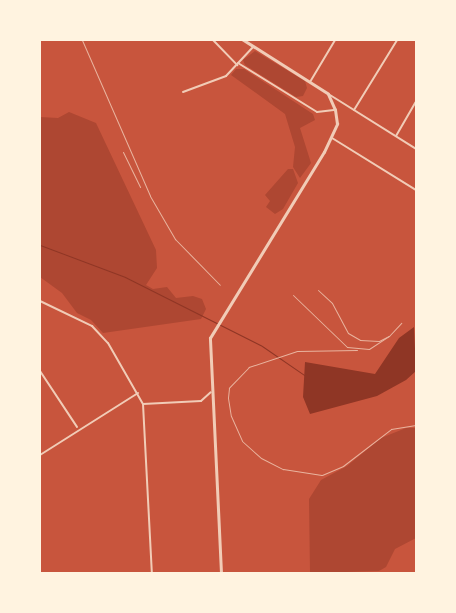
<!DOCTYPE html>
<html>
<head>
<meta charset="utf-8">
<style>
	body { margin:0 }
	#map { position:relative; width:456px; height:613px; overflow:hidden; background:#c8553d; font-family:"DM Sans",sans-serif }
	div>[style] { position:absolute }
	.green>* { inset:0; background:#ae4732 }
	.water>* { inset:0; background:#8f3625 }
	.stream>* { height:1px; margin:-0.5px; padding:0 0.5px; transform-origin:0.5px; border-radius:0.5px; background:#8f3625 }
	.minor>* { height:2px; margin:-1px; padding:0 1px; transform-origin:1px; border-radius:1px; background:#f1ccb7 }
	.tertiary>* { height:2.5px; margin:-1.25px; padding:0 1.25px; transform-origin:1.25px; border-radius:1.25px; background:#f1ccb7 }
	.rail>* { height:1px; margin:-0.5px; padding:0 0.5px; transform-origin:0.5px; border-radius:0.5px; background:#e9b49f }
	span { translate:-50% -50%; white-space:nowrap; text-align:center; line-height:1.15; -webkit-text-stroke:4px #fff3e0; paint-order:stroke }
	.frame { position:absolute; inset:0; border:41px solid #fff3e0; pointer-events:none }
</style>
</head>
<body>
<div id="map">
	<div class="green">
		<i style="clip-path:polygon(255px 51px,305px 81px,307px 88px,303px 96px,296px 97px,245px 65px,243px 60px)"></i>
		<i style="clip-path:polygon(236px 69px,244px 69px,313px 114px,315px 120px,300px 128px,311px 163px,300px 178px,293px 167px,295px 147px,285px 114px,231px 75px)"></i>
		<i style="clip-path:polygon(69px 112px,96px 123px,156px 250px,157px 268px,146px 285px,153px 289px,167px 287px,176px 298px,193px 296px,202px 299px,206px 309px,201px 319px,103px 333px,91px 320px,77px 313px,62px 293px,40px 277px,40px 117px,58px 118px)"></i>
		<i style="clip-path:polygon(288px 169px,293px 169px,298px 183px,283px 209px,275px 214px,266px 207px,270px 201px,265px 195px)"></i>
		<i style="clip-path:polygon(406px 428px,416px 428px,416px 538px,395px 549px,386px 567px,379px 571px,310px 573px,309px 499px,321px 480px,347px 466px,381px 438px)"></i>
	</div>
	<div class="water">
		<i style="clip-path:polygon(414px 327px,416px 371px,406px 380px,377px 396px,310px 414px,303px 397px,305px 362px,375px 374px,399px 338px)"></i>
	</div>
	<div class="stream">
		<i style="left:40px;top:245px;width:91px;rotate:20.6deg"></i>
		<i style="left:125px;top:277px;width:153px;rotate:26.7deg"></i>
		<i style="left:262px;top:346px;width:51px;rotate:34.6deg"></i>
	</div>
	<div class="minor">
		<i style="left:213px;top:40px;width:35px;rotate:46deg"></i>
		<i style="left:238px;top:63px;width:93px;rotate:31.8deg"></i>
		<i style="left:317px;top:112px;width:17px;rotate:-7deg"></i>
		<i style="left:310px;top:82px;width:49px;rotate:-59.2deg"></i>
		<i style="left:183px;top:92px;width:46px;rotate:-20.4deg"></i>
		<i style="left:226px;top:76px;width:40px;rotate:-47deg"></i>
		<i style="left:330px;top:95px;width:102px;rotate:32.1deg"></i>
		<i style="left:354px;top:110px;width:82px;rotate:-58.4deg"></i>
		<i style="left:396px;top:136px;width:39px;rotate:-60deg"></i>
		<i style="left:332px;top:138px;width:99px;rotate:31.8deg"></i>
		<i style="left:40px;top:301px;width:58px;rotate:25.7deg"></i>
		<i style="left:92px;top:326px;width:23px;rotate:47deg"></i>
		<i style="left:108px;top:343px;width:70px;rotate:60.2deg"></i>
		<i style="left:143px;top:404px;width:169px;rotate:87deg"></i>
		<i style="left:40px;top:371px;width:67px;rotate:56.5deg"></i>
		<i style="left:143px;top:404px;width:58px;rotate:-3deg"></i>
		<i style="left:201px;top:401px;width:13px;rotate:-42deg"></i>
		<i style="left:40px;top:455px;width:116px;rotate:-32.3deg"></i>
	</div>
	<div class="tertiary">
		<i style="left:221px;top:573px;width:235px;rotate:-92.7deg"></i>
		<i style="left:210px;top:338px;width:218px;rotate:-58.5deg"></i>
		<i style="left:324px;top:152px;width:31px;rotate:-65deg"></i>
		<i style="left:337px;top:124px;width:14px;rotate:-98deg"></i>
		<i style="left:335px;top:110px;width:17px;rotate:-114deg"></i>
		<i style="left:328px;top:94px;width:101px;rotate:-147.6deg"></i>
	</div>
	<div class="rail">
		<i style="left:82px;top:40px;width:170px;rotate:66.4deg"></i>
		<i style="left:150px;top:196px;width:50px;rotate:59.8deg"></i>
		<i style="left:175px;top:239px;width:64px;rotate:45.6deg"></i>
		<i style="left:123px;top:152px;width:39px;rotate:64deg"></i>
		<i style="left:318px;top:290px;width:19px;rotate:43deg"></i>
		<i style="left:332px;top:303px;width:34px;rotate:62deg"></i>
		<i style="left:348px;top:333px;width:14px;rotate:30deg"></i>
		<i style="left:360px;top:340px;width:19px;rotate:3deg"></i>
		<i style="left:379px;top:341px;width:11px;rotate:-27deg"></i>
		<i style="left:389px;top:336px;width:18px;rotate:-47deg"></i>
		<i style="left:293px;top:295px;width:75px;rotate:43.9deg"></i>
		<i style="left:347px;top:347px;width:22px;rotate:5deg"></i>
		<i style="left:369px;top:349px;width:24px;rotate:-33deg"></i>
		<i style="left:357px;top:350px;width:60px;rotate:179deg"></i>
		<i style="left:297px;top:351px;width:51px;rotate:161.6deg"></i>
		<i style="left:249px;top:367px;width:29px;rotate:134deg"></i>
		<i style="left:229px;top:388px;width:10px;rotate:96deg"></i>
		<i style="left:228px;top:398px;width:18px;rotate:81deg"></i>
		<i style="left:231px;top:416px;width:27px;rotate:66deg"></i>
		<i style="left:242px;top:441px;width:25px;rotate:42deg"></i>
		<i style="left:261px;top:458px;width:25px;rotate:27deg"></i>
		<i style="left:283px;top:469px;width:39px;rotate:9deg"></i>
		<i style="left:322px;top:475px;width:23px;rotate:-23deg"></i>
		<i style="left:343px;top:466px;width:61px;rotate:-37.6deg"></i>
		<i style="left:391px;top:429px;width:25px;rotate:-9deg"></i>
	</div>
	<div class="frame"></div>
</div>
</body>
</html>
